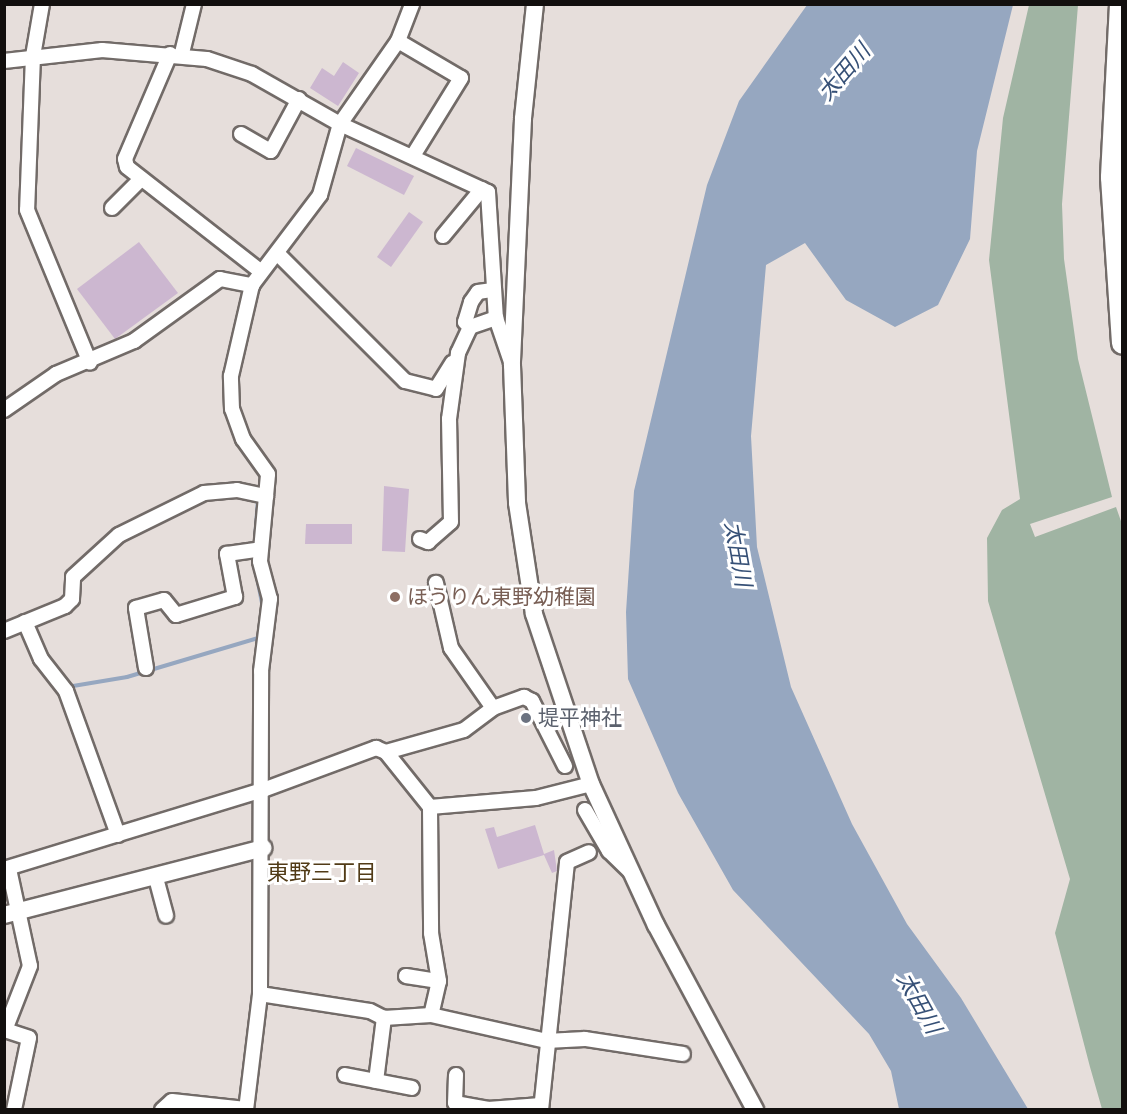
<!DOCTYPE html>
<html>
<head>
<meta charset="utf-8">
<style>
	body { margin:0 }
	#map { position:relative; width:1127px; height:1114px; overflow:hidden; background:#e6dedb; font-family:Cabin,"Noto Sans JP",sans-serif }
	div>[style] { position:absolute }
	.green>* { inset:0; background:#a0b4a3 }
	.water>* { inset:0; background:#96a7c0 }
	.stream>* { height:4px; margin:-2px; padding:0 2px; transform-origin:2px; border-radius:2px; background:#96a7c0 }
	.building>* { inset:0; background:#ccb7d0 }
	.roads { filter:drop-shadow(2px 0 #726b68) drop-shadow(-2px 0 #726b68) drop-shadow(0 2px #726b68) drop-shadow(0 -2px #726b68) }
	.minor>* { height:14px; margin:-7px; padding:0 7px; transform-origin:7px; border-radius:7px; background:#fff }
	.tertiary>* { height:16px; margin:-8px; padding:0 8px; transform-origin:8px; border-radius:8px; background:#fff }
	.primary>* { height:21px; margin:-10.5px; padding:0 10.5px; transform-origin:10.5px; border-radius:10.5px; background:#fff }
	.dots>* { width:16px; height:16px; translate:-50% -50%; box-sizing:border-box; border:3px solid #fff; border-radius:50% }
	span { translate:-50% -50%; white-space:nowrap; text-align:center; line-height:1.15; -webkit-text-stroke:6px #fff; paint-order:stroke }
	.education-label { font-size:21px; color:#785e54 }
	.left { translate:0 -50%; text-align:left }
	.worship-label { font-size:21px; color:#5b616d }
	.water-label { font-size:22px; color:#365076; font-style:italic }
	.neighbourhood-label { font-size:22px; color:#513b17 }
	.frame { position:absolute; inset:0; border:6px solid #120f0e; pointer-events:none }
</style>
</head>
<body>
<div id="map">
	<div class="green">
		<i style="clip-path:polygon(1029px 5px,1078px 5px,1062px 204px,1064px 259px,1078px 359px,1112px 497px,1030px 524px,1035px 537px,1116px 507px,1122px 524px,1122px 1109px,1102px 1109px,1090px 1067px,1055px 933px,1070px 879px,988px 601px,987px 538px,1002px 510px,1020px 499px,989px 260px,1003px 118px)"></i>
	</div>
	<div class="water">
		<i style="clip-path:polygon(807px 5px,1013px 5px,977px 151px,970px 239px,938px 305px,895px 327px,846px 300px,805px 243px,766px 265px,751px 436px,757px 547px,791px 687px,852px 824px,907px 924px,961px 998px,1028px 1109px,899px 1109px,891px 1071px,869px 1034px,733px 890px,678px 793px,628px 679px,626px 612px,634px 491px,707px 185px,739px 101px)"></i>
	</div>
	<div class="stream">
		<i style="left:294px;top:240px;width:31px;rotate:-53deg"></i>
		<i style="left:255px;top:539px;width:40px;rotate:-85.7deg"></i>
		<i style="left:253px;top:557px;width:52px;rotate:78.9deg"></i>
		<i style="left:67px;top:687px;width:61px;rotate:-9.5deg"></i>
		<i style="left:127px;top:677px;width:137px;rotate:-16.6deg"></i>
		<i style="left:254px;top:697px;width:61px;rotate:-85.3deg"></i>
	</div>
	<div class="building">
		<i style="clip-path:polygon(343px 62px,359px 73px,338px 106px,310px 88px,322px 68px,334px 76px)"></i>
		<i style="clip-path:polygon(356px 148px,414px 176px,404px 195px,347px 166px)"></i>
		<i style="clip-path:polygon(409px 212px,423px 222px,391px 267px,377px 257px)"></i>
		<i style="clip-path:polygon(139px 242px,178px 293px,115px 339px,77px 289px)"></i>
		<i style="clip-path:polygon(384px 486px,409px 489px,405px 552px,382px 551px)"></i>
		<i style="clip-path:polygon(306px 524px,352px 524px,352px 544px,305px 544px)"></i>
		<i style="clip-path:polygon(535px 825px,544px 854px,554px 850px,557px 871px,552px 873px,544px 855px,498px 869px,485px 829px,494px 827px,497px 837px)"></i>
	</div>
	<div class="roads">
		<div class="minor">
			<i style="left:42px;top:4px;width:53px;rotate:99.8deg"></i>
			<i style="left:33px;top:56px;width:154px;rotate:92.2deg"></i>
			<i style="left:27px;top:210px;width:165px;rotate:67.6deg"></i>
			<i style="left:398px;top:41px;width:73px;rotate:30.4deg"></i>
			<i style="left:461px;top:78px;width:89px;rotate:121.7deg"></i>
			<i style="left:182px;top:53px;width:50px;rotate:-76.2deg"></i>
			<i style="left:170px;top:54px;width:114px;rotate:113.2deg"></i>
			<i style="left:125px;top:159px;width:8px;rotate:76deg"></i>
			<i style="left:127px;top:167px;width:169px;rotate:38deg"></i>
			<i style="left:4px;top:61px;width:99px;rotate:-6.4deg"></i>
			<i style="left:102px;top:50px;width:105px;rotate:4.9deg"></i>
			<i style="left:207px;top:59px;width:47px;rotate:18.4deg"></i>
			<i style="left:252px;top:74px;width:101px;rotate:29.6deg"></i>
			<i style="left:340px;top:124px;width:163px;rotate:24.7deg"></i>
			<i style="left:488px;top:192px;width:126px;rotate:86.4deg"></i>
			<i style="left:496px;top:318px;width:50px;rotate:71.2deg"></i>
			<i style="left:241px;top:134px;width:34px;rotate:30deg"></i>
			<i style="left:271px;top:151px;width:59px;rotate:-61.7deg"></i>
			<i style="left:112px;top:208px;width:41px;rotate:-45deg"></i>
			<i style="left:443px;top:236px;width:61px;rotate:-50.3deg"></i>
			<i style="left:277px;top:253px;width:181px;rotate:45deg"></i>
			<i style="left:405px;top:381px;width:32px;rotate:14deg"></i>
			<i style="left:436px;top:389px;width:31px;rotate:-58deg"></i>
			<i style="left:470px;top:327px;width:7px;rotate:-135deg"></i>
			<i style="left:465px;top:322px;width:21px;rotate:-73deg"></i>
			<i style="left:471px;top:302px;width:12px;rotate:-55deg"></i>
			<i style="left:478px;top:292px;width:15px;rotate:-8deg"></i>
			<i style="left:4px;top:410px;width:63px;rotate:-34.7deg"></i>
			<i style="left:56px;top:374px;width:85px;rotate:-22.9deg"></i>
			<i style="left:134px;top:341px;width:106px;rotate:-35.8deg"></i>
			<i style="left:220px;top:279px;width:33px;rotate:11deg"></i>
			<i style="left:420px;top:539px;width:9px;rotate:21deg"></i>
			<i style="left:428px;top:542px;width:30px;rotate:-41deg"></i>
			<i style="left:451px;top:522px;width:103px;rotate:-91.1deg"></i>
			<i style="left:449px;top:419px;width:67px;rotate:-82.2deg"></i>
			<i style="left:458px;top:353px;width:29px;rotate:-65deg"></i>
			<i style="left:470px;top:327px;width:28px;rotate:-19deg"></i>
			<i style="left:25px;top:622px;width:40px;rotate:66.6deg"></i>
			<i style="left:41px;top:659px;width:41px;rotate:52deg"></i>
			<i style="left:66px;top:691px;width:153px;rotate:70.1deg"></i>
			<i style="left:4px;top:631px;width:66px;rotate:-22.3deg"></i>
			<i style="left:65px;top:606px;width:10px;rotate:-45deg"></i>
			<i style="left:72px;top:599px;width:22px;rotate:-87deg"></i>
			<i style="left:73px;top:577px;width:62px;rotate:-42.4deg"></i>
			<i style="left:119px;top:535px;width:95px;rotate:-26.3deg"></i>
			<i style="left:204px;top:493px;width:33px;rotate:-5deg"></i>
			<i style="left:237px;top:490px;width:30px;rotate:12deg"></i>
			<i style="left:146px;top:668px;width:61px;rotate:-99.5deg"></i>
			<i style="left:136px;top:608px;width:29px;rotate:-16deg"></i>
			<i style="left:164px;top:600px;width:19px;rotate:51deg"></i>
			<i style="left:176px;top:615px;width:62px;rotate:-17deg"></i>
			<i style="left:235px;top:597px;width:44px;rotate:-100.5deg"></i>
			<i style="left:227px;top:554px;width:34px;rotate:-8deg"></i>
			<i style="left:493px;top:708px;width:33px;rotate:-20deg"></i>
			<i style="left:524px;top:697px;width:9px;rotate:27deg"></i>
			<i style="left:532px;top:701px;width:73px;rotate:63.1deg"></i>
			<i style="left:386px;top:752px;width:81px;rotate:-15.8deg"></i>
			<i style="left:464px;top:730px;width:36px;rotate:-37deg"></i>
			<i style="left:493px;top:708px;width:73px;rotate:-125deg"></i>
			<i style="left:451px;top:648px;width:67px;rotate:-103deg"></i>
			<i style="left:430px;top:807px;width:126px;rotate:89.5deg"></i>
			<i style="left:431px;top:933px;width:49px;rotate:80.5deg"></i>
			<i style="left:439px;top:981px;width:35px;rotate:103deg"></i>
			<i style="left:585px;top:810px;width:48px;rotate:59.7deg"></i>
			<i style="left:609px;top:851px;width:30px;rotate:44deg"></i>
			<i style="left:4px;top:869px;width:271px;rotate:-17deg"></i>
			<i style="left:263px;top:790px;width:121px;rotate:-20.4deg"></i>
			<i style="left:376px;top:748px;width:11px;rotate:22deg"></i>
			<i style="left:386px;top:752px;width:70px;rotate:51.3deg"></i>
			<i style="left:430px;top:807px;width:106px;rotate:-4.9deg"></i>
			<i style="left:536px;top:798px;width:57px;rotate:-14.3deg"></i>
			<i style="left:9px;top:869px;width:99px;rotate:77.8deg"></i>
			<i style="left:30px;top:966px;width:69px;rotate:111.3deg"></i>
			<i style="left:5px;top:1030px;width:25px;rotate:18deg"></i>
			<i style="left:29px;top:1038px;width:74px;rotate:101.8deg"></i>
			<i style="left:156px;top:878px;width:39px;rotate:75deg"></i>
			<i style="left:406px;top:976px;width:33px;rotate:9deg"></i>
			<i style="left:260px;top:994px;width:111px;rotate:8.8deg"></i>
			<i style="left:370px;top:1011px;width:16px;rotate:27deg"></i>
			<i style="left:384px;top:1018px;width:47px;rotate:-3.7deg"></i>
			<i style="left:431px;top:1015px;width:118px;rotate:12.7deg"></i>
			<i style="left:546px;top:1041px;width:39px;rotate:-3deg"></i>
			<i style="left:585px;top:1039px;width:99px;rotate:8.7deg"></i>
			<i style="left:345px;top:1075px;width:68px;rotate:11deg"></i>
			<i style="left:456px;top:1075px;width:28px;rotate:92deg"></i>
			<i style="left:455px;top:1103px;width:34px;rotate:10deg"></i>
			<i style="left:488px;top:1109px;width:53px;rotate:-4.3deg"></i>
			<i style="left:376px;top:1081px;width:64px;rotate:-82.8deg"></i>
			<i style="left:162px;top:1110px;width:13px;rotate:-42deg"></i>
			<i style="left:172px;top:1101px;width:74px;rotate:6.2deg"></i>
			<i style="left:246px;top:1110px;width:117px;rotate:-83.1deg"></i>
			<i style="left:260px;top:994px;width:323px;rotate:-89.8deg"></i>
			<i style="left:261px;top:671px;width:73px;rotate:-82.9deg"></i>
			<i style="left:270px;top:599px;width:39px;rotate:-105deg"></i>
			<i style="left:260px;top:561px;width:87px;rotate:-84.7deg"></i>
			<i style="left:268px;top:474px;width:43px;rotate:-125.5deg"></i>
			<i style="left:243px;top:439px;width:32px;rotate:-110deg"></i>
			<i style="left:232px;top:409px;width:33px;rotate:-92deg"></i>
			<i style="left:231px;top:376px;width:93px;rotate:-77deg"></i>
			<i style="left:252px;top:285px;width:113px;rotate:-52.9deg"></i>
			<i style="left:320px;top:195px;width:74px;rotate:-74.3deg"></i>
			<i style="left:340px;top:124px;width:101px;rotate:-55.1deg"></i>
			<i style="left:398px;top:41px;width:40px;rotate:-69deg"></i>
			<i style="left:541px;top:1110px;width:249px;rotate:-84deg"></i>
			<i style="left:567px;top:862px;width:24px;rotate:-24deg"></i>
		</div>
		<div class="tertiary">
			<i style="left:535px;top:4px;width:116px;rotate:96deg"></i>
			<i style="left:523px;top:119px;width:246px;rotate:92.6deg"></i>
			<i style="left:512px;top:365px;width:138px;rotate:87.9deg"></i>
			<i style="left:517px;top:503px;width:112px;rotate:81.3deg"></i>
			<i style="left:534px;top:614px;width:179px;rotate:71.5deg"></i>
			<i style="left:591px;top:784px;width:155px;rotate:65.3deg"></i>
			<i style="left:656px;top:925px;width:210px;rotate:61.8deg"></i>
			<i style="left:4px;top:915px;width:268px;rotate:-14.5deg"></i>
		</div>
		<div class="primary">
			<i style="left:1120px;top:4px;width:173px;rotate:93deg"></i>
			<i style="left:1111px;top:177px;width:166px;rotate:86.2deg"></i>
		</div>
	</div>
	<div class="dots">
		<i style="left:395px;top:597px;background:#8d6e63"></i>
		<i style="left:526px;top:718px;background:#6b7280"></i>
	</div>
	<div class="education-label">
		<span class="left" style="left:407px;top:597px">ほうりん東野幼稚園</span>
	</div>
	<div class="worship-label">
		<span class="left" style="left:538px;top:718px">堤平神社</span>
	</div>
	<div class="water-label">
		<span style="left:844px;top:72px;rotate:-49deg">太田川</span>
		<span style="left:738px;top:554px;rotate:80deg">太田川</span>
		<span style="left:919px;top:1003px;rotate:61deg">太田川</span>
	</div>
	<div class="neighbourhood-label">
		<span style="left:322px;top:873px">東野三丁目</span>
	</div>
	<div class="frame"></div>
</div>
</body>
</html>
